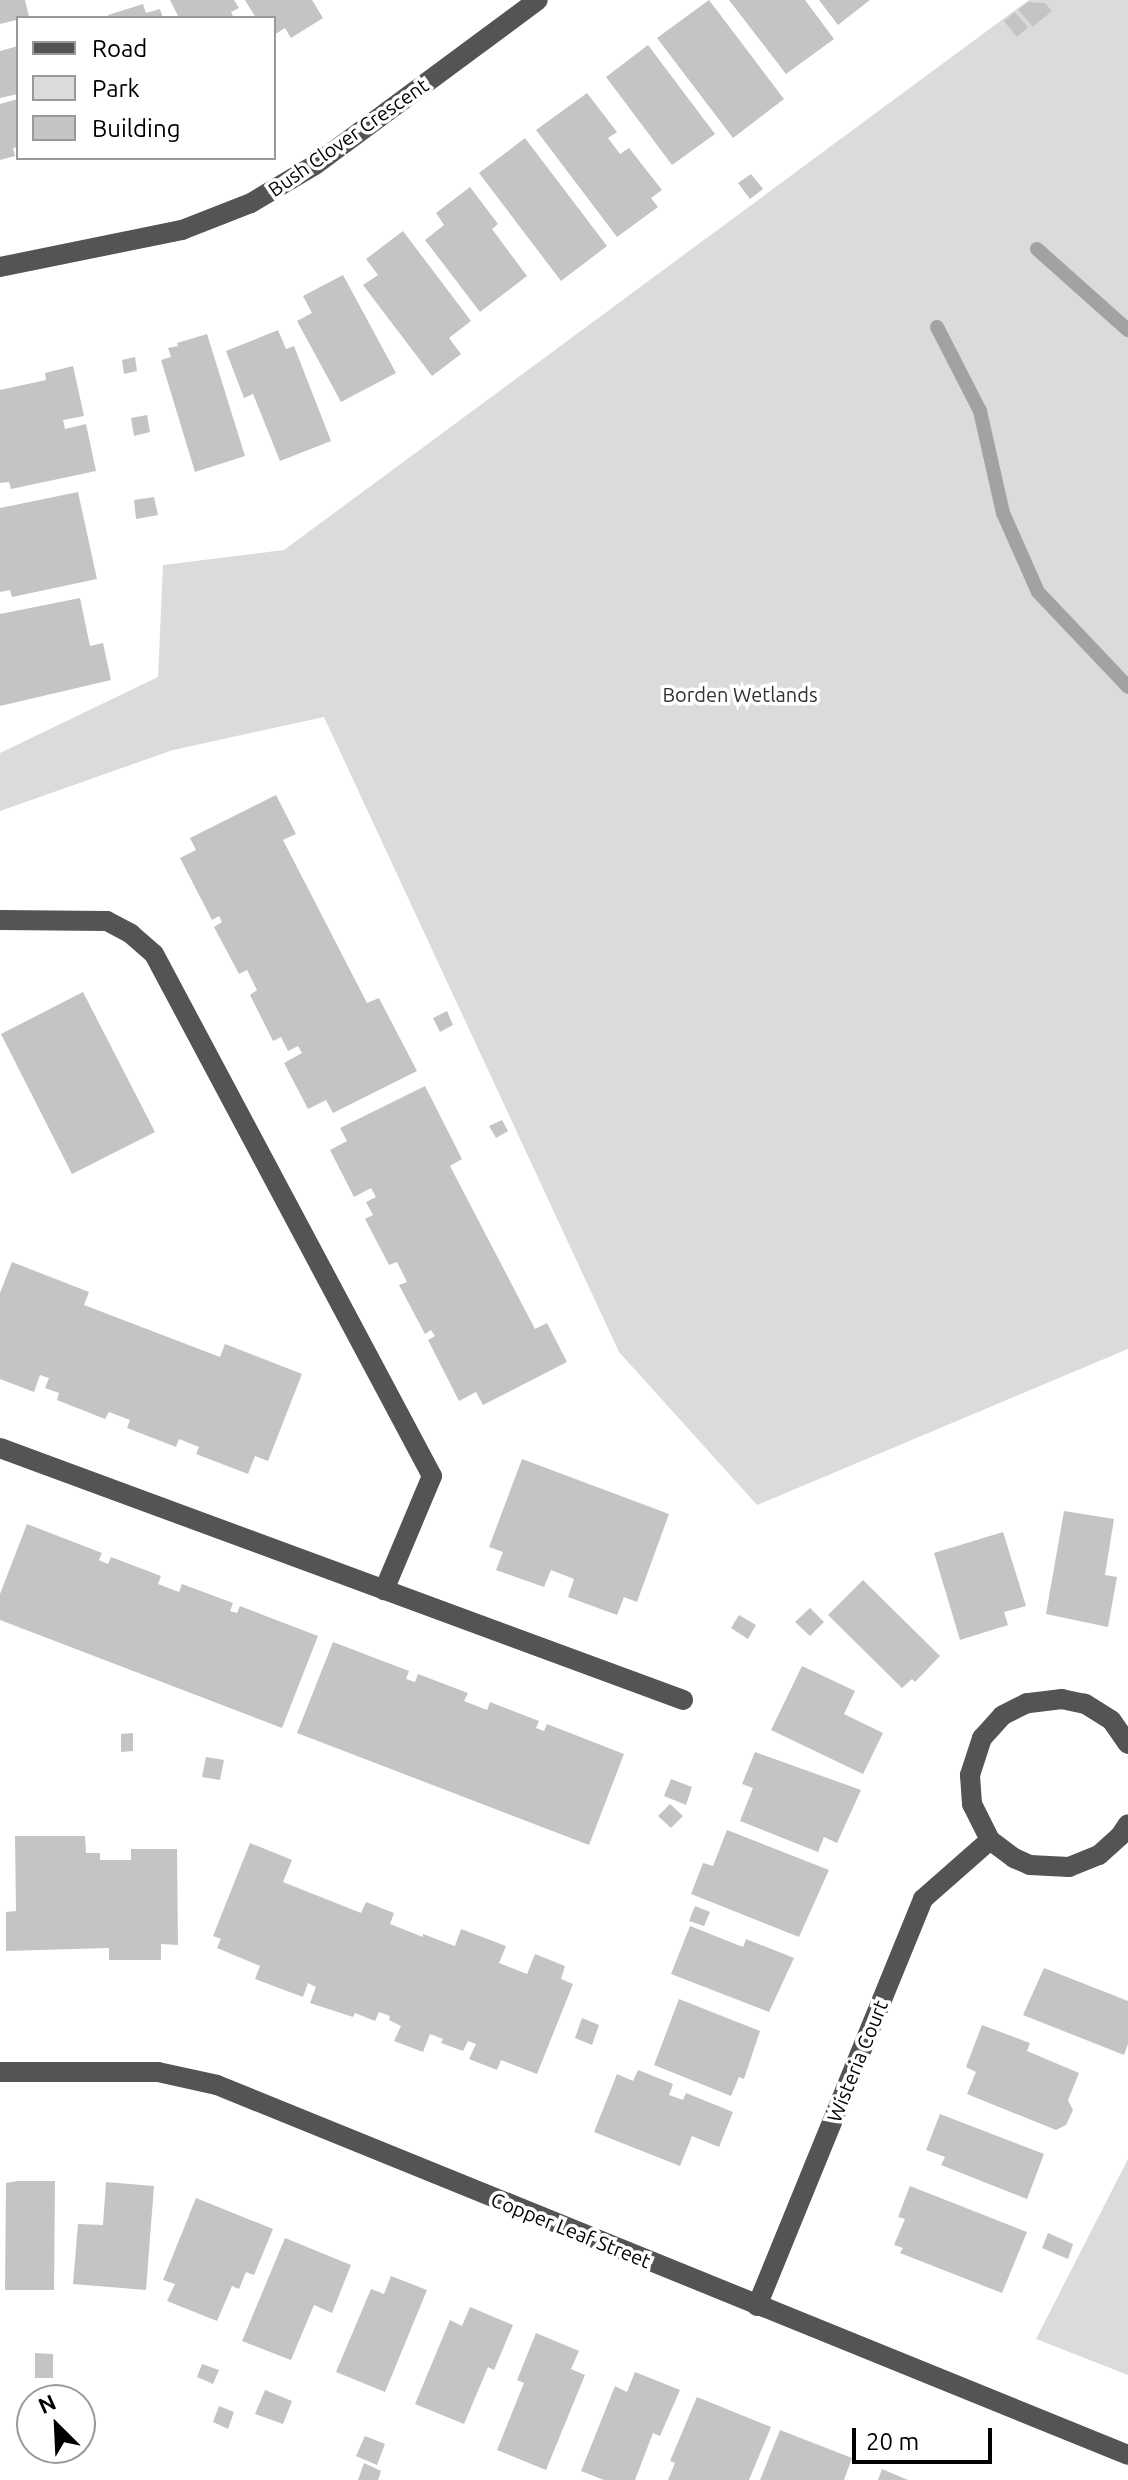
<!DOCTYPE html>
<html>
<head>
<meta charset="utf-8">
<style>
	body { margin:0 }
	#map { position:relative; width:1128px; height:2480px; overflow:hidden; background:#fff; font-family:Ubuntu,sans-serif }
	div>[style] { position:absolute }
	.green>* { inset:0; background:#dbdbdb }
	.stream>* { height:14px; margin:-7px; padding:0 7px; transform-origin:7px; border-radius:7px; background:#a2a2a2 }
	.building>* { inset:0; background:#c4c4c4 }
	.minor>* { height:20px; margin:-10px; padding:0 10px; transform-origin:10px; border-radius:10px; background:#545454 }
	span { translate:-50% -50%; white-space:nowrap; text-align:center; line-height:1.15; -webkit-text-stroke:7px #fff; paint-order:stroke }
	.street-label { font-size:20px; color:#000 }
	.park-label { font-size:20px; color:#323232 }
	.legend { position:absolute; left:16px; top:16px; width:260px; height:144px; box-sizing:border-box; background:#fff; border:2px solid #999; margin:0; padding:10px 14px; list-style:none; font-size:24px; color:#000 }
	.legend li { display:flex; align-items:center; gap:16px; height:40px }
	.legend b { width:40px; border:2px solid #999 }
	.north { position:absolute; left:16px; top:2384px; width:80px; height:80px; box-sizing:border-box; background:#fff; border:2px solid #999; border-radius:50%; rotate:336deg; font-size:22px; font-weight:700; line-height:32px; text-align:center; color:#000 }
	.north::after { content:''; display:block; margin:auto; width:28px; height:36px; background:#000; clip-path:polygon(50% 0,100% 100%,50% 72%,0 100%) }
	.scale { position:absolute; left:852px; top:2428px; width:140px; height:36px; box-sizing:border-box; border:4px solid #000; border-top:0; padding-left:10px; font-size:24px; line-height:28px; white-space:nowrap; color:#000; -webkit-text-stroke:6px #fff; paint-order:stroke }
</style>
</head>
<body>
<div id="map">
	<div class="green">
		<i style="clip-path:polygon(1029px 0,1128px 0,1128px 1349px,757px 1505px,619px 1352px,324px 717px,173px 750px,0 811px,0 753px,158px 677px,163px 565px,284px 550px)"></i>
		<i style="clip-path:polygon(1128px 2159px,1128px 2375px,1036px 2339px)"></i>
	</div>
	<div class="stream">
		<i style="left:1037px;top:249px;width:122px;rotate:41.7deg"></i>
		<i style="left:937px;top:327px;width:94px;rotate:62.9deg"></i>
		<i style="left:980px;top:411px;width:105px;rotate:77.3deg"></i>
		<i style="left:1003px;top:513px;width:86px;rotate:66.1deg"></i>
		<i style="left:1038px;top:592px;width:131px;rotate:46.5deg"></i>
	</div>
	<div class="building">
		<i style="clip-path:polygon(0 0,25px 0,29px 17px,0 24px)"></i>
		<i style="clip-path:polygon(170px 0,234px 0,239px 8px,231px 12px,234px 18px,179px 18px)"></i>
		<i style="clip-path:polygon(245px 0,312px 0,323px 18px,291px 38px,285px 28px,274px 35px,274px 18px,256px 18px)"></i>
		<i style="clip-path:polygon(709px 0,784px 99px,733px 138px,657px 38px)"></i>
		<i style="clip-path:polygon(729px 0,805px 0,834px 39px,786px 74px)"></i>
		<i style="clip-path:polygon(819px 0,870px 0,838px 25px)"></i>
		<i style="clip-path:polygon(1028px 2px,1045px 3px,1052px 11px,1033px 27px,1018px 10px)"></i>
		<i style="clip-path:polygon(143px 4px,146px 13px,160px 9px,163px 18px,108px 18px,108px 15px)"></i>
		<i style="clip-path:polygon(1015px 12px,1028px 27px,1017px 37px,1004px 21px)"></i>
		<i style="clip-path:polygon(648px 45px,715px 134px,672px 165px,606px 77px)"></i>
		<i style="clip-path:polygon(18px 46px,18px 94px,0 98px,0 51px)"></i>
		<i style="clip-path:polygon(587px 93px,617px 132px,608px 138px,620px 154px,629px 148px,662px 190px,651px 198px,658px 207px,617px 237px,536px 130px)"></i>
		<i style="clip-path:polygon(18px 99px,18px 147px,13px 148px,15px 156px,0 160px,0 104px)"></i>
		<i style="clip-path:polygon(525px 138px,607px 246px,561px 281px,479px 173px)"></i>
		<i style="clip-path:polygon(751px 174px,763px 189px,750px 199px,738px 183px)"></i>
		<i style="clip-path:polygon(470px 187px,498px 224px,492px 229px,527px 276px,480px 312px,425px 240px,444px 225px,436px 213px)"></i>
		<i style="clip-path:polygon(403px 231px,471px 321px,449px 338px,461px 354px,432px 376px,363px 285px,378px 275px,366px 259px)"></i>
		<i style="clip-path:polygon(343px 275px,396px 373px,341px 402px,297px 321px,312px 313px,303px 296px)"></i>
		<i style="clip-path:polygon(278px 330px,286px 349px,294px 346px,331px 441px,280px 461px,253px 394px,244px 398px,226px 351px)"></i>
		<i style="clip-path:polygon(207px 334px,245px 456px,195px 472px,161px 360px,171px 357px,168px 348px,178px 346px,177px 343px)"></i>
		<i style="clip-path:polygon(135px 357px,137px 371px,124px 374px,122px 360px)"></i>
		<i style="clip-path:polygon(73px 366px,84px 416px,63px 420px,65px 429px,86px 424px,96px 471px,11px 489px,9px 482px,0 483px,0 390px,46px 380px,45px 373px)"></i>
		<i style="clip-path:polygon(147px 415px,150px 432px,134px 436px,131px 418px)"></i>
		<i style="clip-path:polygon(78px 492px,97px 579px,12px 597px,10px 590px,0 592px,0 508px)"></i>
		<i style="clip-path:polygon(154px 497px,158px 515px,136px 519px,134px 500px)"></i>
		<i style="clip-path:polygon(80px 598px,90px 646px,103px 643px,111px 680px,0 706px,0 614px)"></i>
		<i style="clip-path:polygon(276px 795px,296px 834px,283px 840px,367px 1003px,379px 998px,417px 1071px,333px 1113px,326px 1100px,308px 1109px,284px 1063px,302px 1053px,298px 1046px,288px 1051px,281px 1037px,273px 1041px,250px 995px,257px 990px,247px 970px,239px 974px,214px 927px,222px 922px,219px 916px,212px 920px,180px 858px,196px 850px,190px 838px)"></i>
		<i style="clip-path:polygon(83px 992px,155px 1132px,72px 1174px,1px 1034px)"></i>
		<i style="clip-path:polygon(447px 1011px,453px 1025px,440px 1032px,433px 1018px)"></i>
		<i style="clip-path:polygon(425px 1086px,462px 1159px,450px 1166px,535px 1329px,547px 1323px,567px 1362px,483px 1405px,476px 1392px,459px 1401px,428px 1340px,435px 1336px,431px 1330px,425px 1334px,399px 1285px,407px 1282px,397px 1262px,389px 1265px,365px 1219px,373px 1215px,366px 1202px,376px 1197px,371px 1188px,354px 1197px,330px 1150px,347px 1141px,340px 1128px)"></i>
		<i style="clip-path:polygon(502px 1120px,508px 1131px,496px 1138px,489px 1126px)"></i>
		<i style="clip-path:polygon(12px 1262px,89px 1292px,84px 1305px,220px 1357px,225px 1344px,302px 1374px,268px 1461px,255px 1456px,248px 1474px,196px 1454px,199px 1447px,179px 1439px,176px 1447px,127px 1428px,130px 1420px,109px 1412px,105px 1419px,57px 1400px,59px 1393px,45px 1388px,49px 1378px,40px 1375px,34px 1392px,0 1379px,0 1293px)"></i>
		<i style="clip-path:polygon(522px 1459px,669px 1514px,637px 1602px,624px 1597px,617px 1615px,568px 1597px,574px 1579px,551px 1570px,544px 1587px,496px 1570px,503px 1552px,489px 1547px)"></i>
		<i style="clip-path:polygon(1064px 1511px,1114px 1519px,1105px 1575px,1117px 1577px,1108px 1627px,1046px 1614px)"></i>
		<i style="clip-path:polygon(27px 1524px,102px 1553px,99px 1560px,108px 1564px,111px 1557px,161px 1576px,158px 1584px,179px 1592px,182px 1584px,233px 1603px,230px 1611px,237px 1613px,240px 1606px,318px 1636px,282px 1728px,0 1620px,0 1594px)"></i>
		<i style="clip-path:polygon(1003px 1532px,1026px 1606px,1004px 1612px,1008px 1625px,960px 1640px,934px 1553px)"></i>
		<i style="clip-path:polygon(863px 1580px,940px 1656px,915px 1682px,912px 1679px,902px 1688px,828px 1615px)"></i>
		<i style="clip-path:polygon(810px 1608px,824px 1622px,810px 1636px,795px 1622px)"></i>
		<i style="clip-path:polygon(739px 1615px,756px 1625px,748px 1639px,731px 1628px)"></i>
		<i style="clip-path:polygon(333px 1642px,409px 1671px,406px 1679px,415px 1682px,418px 1674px,468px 1693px,464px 1701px,487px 1710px,490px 1702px,539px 1721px,536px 1728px,544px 1731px,547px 1724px,624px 1754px,589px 1845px,297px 1733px)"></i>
		<i style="clip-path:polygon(802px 1666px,855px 1691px,844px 1714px,883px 1733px,863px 1774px,771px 1730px)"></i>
		<i style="clip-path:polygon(133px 1733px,133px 1751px,121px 1752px,121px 1734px)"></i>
		<i style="clip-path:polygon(755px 1752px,861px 1790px,837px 1843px,824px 1837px,818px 1852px,740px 1821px,753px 1788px,742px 1784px)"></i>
		<i style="clip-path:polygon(206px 1757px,224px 1760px,220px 1780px,202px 1777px)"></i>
		<i style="clip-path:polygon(671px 1779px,692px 1787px,686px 1805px,664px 1796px)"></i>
		<i style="clip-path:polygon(670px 1804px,683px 1816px,671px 1828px,658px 1816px)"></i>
		<i style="clip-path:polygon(727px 1830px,829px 1870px,799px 1937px,691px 1894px,703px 1863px,713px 1866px)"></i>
		<i style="clip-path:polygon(15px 1836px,85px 1836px,86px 1853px,100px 1853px,100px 1860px,131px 1860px,131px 1849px,177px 1849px,178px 1945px,161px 1944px,161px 1960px,109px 1960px,109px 1948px,6px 1951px,6px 1912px,16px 1911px)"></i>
		<i style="clip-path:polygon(250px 1843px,292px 1860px,283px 1882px,361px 1913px,366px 1902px,394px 1913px,390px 1924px,423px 1937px,423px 1934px,455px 1946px,461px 1929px,506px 1946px,499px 1963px,527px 1974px,535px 1954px,565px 1966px,561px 1979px,573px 1984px,537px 2074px,501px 2060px,497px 2070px,469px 2059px,476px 2044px,468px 2041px,463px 2051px,441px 2043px,443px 2039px,430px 2034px,423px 2052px,394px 2041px,401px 2026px,389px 2020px,390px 2016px,379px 2012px,375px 2021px,355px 2013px,353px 2017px,310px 2003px,316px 1987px,308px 1983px,303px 1997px,255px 1979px,260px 1966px,217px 1948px,221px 1939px,213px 1936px)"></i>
		<i style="clip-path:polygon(695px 1906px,710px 1912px,704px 1926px,689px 1921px)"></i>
		<i style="clip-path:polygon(690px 1926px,743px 1947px,746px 1939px,794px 1958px,769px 2012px,671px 1974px)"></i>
		<i style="clip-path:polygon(1044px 1968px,1128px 2001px,1128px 2044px,1124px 2055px,1023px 2015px)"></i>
		<i style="clip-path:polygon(679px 1999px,760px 2031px,744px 2079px,739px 2077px,731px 2096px,654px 2065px)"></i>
		<i style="clip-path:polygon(582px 2018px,599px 2025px,592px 2045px,575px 2038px)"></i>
		<i style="clip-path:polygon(982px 2025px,1030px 2043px,1027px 2051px,1079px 2073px,1068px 2100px,1073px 2110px,1066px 2125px,1056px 2130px,967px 2094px,976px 2072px,966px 2067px)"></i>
		<i style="clip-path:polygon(638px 2070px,673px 2084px,669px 2095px,683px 2100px,686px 2093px,733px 2112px,719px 2147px,692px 2136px,680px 2166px,594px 2132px,617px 2074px,633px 2081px)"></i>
		<i style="clip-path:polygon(940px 2114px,1044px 2154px,1027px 2199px,941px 2165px,945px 2157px,926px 2150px)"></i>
		<i style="clip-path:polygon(17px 2181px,55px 2181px,54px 2290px,5px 2290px,6px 2183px)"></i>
		<i style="clip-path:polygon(106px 2182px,154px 2186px,146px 2290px,73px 2284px,78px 2224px,103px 2225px)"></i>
		<i style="clip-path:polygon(910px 2186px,1027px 2232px,1002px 2293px,900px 2253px,903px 2248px,894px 2245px,905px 2219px,898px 2217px)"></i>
		<i style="clip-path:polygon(196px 2198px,273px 2229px,254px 2275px,246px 2272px,239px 2289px,232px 2286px,217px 2321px,167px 2301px,175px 2284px,163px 2280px)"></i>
		<i style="clip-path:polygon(1048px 2233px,1073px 2244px,1068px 2259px,1042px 2248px)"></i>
		<i style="clip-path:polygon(285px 2238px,351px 2265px,332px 2313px,314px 2305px,291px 2360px,242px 2341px)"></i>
		<i style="clip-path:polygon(391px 2276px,427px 2290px,385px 2392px,336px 2372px,371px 2289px,384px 2294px)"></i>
		<i style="clip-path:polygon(470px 2307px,513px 2325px,494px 2370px,488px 2367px,464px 2424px,415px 2404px,450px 2320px,462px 2326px)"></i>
		<i style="clip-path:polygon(536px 2333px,579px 2351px,571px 2369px,585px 2375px,546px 2470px,497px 2450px,524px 2383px,517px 2380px)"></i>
		<i style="clip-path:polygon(35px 2353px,53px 2354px,53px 2378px,35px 2378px)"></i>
		<i style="clip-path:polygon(202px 2364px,219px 2370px,213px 2384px,197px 2377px)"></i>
		<i style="clip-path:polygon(635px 2372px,680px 2390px,660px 2436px,653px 2433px,635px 2480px,604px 2480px,581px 2471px,615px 2386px,627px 2392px)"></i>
		<i style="clip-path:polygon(265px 2390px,292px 2401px,283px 2424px,255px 2414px)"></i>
		<i style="clip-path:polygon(697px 2397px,771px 2427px,749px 2480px,668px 2480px,675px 2463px,670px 2461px)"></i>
		<i style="clip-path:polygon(219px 2406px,234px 2412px,228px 2429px,213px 2422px)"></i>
		<i style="clip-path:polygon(780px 2430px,852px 2458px,844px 2480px,760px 2480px)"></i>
		<i style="clip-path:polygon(365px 2436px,385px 2444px,377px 2465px,356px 2456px)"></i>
		<i style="clip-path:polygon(364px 2463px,381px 2471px,378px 2480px,358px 2480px)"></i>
		<i style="clip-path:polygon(882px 2469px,908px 2480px,878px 2480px)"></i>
	</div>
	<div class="minor">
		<i style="left:0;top:267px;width:186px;rotate:-11.5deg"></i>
		<i style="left:182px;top:230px;width:74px;rotate:-21.4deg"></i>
		<i style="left:251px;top:203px;width:74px;rotate:-30.7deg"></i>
		<i style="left:315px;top:165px;width:277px;rotate:-36.5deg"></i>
		<i style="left:0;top:920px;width:107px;rotate:0.5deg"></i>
		<i style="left:107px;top:921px;width:27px;rotate:28deg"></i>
		<i style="left:131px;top:934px;width:30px;rotate:41deg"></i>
		<i style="left:154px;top:954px;width:591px;rotate:61.96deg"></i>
		<i style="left:432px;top:1476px;width:124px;rotate:112.8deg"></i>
		<i style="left:0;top:1448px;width:728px;rotate:20.25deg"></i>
		<i style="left:1128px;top:1744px;width:29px;rotate:-125deg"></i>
		<i style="left:1111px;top:1720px;width:31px;rotate:-148deg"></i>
		<i style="left:1085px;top:1704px;width:24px;rotate:-168deg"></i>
		<i style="left:1062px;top:1699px;width:35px;rotate:173deg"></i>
		<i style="left:1027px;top:1703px;width:28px;rotate:153deg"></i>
		<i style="left:1002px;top:1716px;width:30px;rotate:132deg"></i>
		<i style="left:982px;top:1738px;width:39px;rotate:108deg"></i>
		<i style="left:970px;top:1775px;width:29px;rotate:86deg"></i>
		<i style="left:972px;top:1804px;width:40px;rotate:63.4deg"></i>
		<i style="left:990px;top:1840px;width:30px;rotate:37deg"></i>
		<i style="left:1014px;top:1858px;width:17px;rotate:24deg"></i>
		<i style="left:1030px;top:1865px;width:39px;rotate:3deg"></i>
		<i style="left:1069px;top:1867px;width:32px;rotate:-22deg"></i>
		<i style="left:1099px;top:1855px;width:28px;rotate:-42deg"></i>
		<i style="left:1120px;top:1836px;width:14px;rotate:-56deg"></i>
		<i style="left:0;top:2072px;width:158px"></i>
		<i style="left:158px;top:2072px;width:60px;rotate:12.4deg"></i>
		<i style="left:217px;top:2085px;width:983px;rotate:22.1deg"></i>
		<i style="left:757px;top:2306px;width:440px;rotate:-67.8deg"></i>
		<i style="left:923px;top:1899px;width:89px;rotate:-41.4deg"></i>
	</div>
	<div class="street-label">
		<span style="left:348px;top:137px;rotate:-35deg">Bush Clover Crescent</span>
		<span style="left:857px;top:2061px;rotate:-68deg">Wisteria Court</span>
		<span style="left:571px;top:2230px;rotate:22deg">Copper Leaf Street</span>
	</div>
	<div class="park-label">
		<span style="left:740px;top:694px">Borden Wetlands</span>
	</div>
	<ul class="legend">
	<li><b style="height:10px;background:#545454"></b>Road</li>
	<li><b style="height:22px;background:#dbdbdb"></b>Park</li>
	<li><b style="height:22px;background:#c4c4c4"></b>Building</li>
	</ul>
	<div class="north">N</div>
	<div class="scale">20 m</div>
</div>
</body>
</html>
